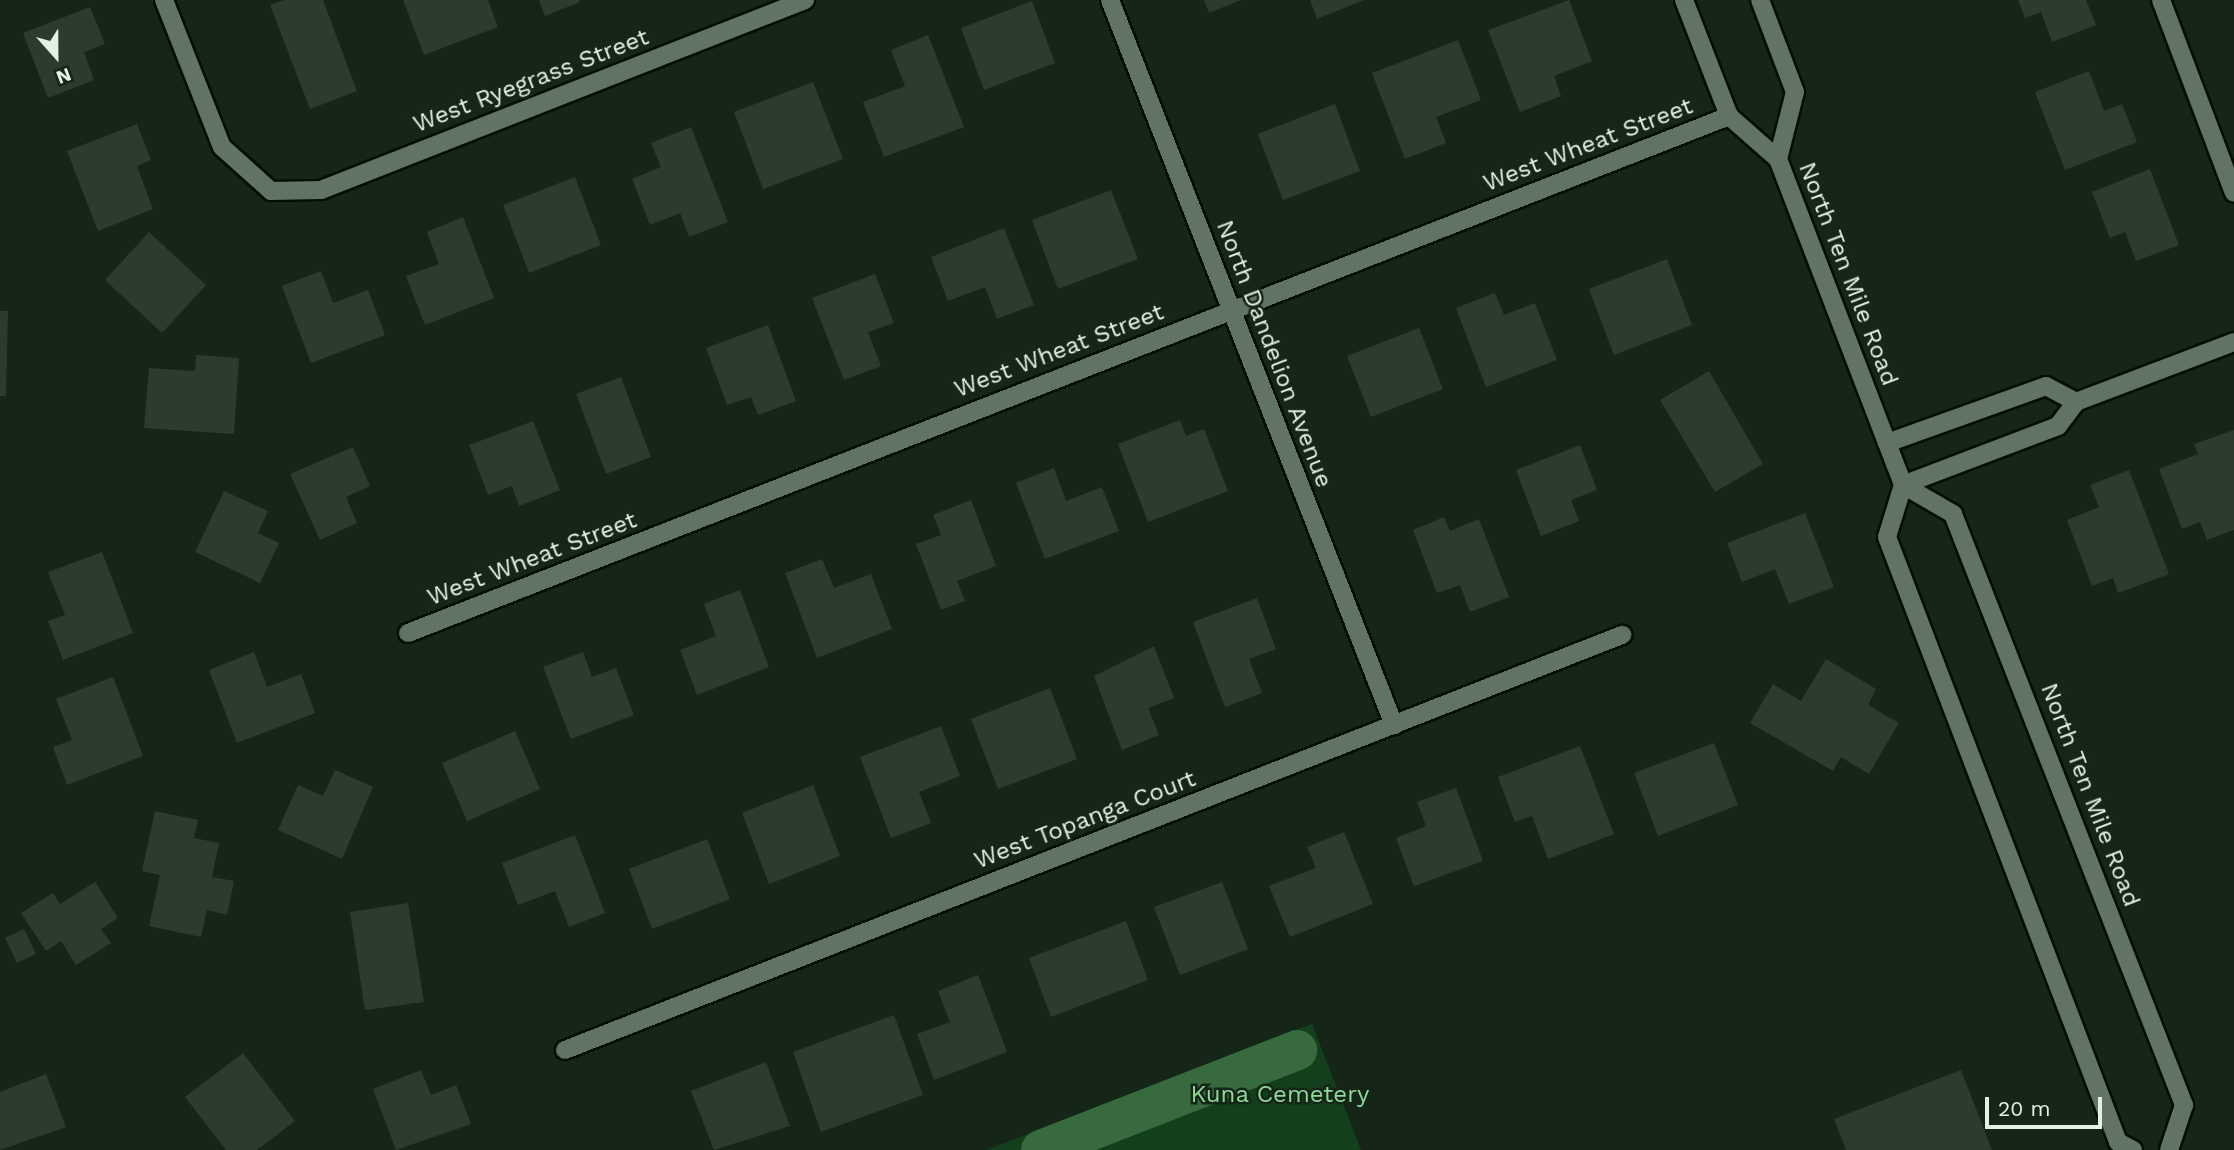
<!DOCTYPE html>
<html>
<head>
<meta charset="utf-8">
<style>
	body { margin:0 }
	#map { position:relative; width:2234px; height:1150px; overflow:hidden; background:#152517; font-family:"Work Sans",sans-serif }
	div>[style] { position:absolute }
	.green>* { inset:0; background:#143f1d }
	.canal>* { height:40px; margin:-20px; padding:0 20px; transform-origin:20px; border-radius:20px; background:#386a40 }
	.building>* { inset:0; background:#2b3c2d }
	.roads { filter:drop-shadow(2px 0 #020e04) drop-shadow(-2px 0 #020e04) drop-shadow(0 2px #020e04) drop-shadow(0 -2px #020e04) }
	.street>* { height:18px; margin:-9px; padding:0 9px; transform-origin:9px; border-radius:9px; background:#617363 }
	.secondary>* { height:18px; margin:-9px; padding:0 9px; transform-origin:9px; border-radius:9px; background:#617363 }
	span { translate:-50% -50%; white-space:nowrap; text-align:center; line-height:1.15; -webkit-text-stroke:5px #152517; paint-order:stroke }
	.street-label { font-size:24px; color:#e5f0e6 }
	.park-label { font-size:24px; color:#8ed898 }
	.north { position:absolute; left:21px; top:21px; width:70px; height:70px; -webkit-text-stroke:5px #152517; paint-order:stroke; rotate:159deg; font-size:19px; font-weight:700; line-height:28px; text-align:center; color:#e5f0e6 }
	.north::after { content:''; display:block; margin:auto; width:24px; height:32px; background:#e5f0e6; clip-path:polygon(50% 0,100% 100%,50% 72%,0 100%) }
	.scale { position:absolute; left:1985px; top:1097px; width:117px; height:32px; box-sizing:border-box; border:4px solid #e5f0e6; border-top:0; padding-left:9px; font-size:21px; line-height:24px; white-space:nowrap; color:#e5f0e6; -webkit-text-stroke:5px #152517; paint-order:stroke }
</style>
</head>
<body>
<div id="map">
	<div class="green">
		<i style="clip-path:polygon(1312px 1024px,1361px 1150px,986px 1150px)"></i>
	</div>
	<div class="canal">
		<i style="left:1041px;top:1150px;width:275px;rotate:-21.3deg"></i>
	</div>
	<div class="building">
		<i style="clip-path:polygon(284px 0,323px 0,357px 91px,310px 109px,270px 5px)"></i>
		<i style="clip-path:polygon(403px 0,488px 0,498px 27px,424px 55px)"></i>
		<i style="clip-path:polygon(539px 0,579px 0,580px 2px,545px 16px)"></i>
		<i style="clip-path:polygon(1204px 0,1241px 0,1209px 13px)"></i>
		<i style="clip-path:polygon(1310px 0,1364px 0,1317px 19px)"></i>
		<i style="clip-path:polygon(1569px 0,1592px 61px,1554px 76px,1561px 96px,1520px 112px,1488px 30px)"></i>
		<i style="clip-path:polygon(2018px 0,2086px 0,2096px 25px,2052px 42px,2041px 12px,2025px 18px)"></i>
		<i style="clip-path:polygon(1032px 1px,1055px 63px,984px 90px,961px 28px)"></i>
		<i style="clip-path:polygon(90px 7px,105px 44px,84px 52px,94px 80px,48px 98px,23px 33px)"></i>
		<i style="clip-path:polygon(928px 35px,964px 127px,884px 157px,863px 102px,905px 86px,891px 50px)"></i>
		<i style="clip-path:polygon(1458px 40px,1481px 100px,1436px 117px,1446px 143px,1405px 159px,1372px 73px)"></i>
		<i style="clip-path:polygon(2089px 71px,2104px 111px,2122px 104px,2137px 142px,2065px 170px,2035px 92px)"></i>
		<i style="clip-path:polygon(813px 82px,843px 159px,763px 189px,734px 112px)"></i>
		<i style="clip-path:polygon(1335px 104px,1360px 171px,1283px 200px,1258px 134px)"></i>
		<i style="clip-path:polygon(137px 124px,151px 160px,137px 166px,153px 209px,98px 231px,67px 151px)"></i>
		<i style="clip-path:polygon(691px 127px,728px 222px,689px 237px,680px 213px,650px 225px,632px 179px,661px 167px,651px 143px)"></i>
		<i style="clip-path:polygon(2150px 169px,2179px 245px,2136px 261px,2125px 232px,2110px 238px,2092px 192px)"></i>
		<i style="clip-path:polygon(575px 177px,601px 245px,529px 273px,503px 205px)"></i>
		<i style="clip-path:polygon(1111px 190px,1138px 259px,1058px 289px,1032px 220px)"></i>
		<i style="clip-path:polygon(463px 217px,494px 298px,425px 325px,406px 276px,439px 264px,427px 232px)"></i>
		<i style="clip-path:polygon(1004px 228px,1034px 305px,997px 319px,985px 287px,948px 301px,931px 257px)"></i>
		<i style="clip-path:polygon(149px 232px,206px 285px,162px 333px,105px 280px)"></i>
		<i style="clip-path:polygon(1667px 259px,1692px 325px,1614px 355px,1589px 289px)"></i>
		<i style="clip-path:polygon(321px 271px,333px 303px,368px 290px,385px 335px,311px 363px,282px 286px)"></i>
		<i style="clip-path:polygon(875px 274px,894px 323px,868px 332px,881px 366px,844px 380px,812px 298px)"></i>
		<i style="clip-path:polygon(1495px 293px,1504px 315px,1535px 303px,1557px 360px,1486px 387px,1456px 308px)"></i>
		<i style="clip-path:polygon(0 311px,8px 311px,6px 396px,0 396px)"></i>
		<i style="clip-path:polygon(768px 325px,796px 401px,758px 415px,751px 397px,727px 405px,706px 348px)"></i>
		<i style="clip-path:polygon(1419px 328px,1443px 389px,1371px 417px,1347px 356px)"></i>
		<i style="clip-path:polygon(196px 355px,239px 358px,234px 434px,144px 428px,149px 368px,195px 371px)"></i>
		<i style="clip-path:polygon(1709px 371px,1763px 464px,1715px 492px,1660px 400px)"></i>
		<i style="clip-path:polygon(621px 377px,651px 457px,606px 474px,576px 394px)"></i>
		<i style="clip-path:polygon(1180px 420px,1186px 436px,1204px 429px,1228px 491px,1148px 522px,1118px 444px)"></i>
		<i style="clip-path:polygon(533px 421px,560px 490px,519px 506px,512px 486px,488px 495px,469px 445px)"></i>
		<i style="clip-path:polygon(2234px 430px,2234px 530px,2207px 540px,2200px 522px,2182px 529px,2159px 469px,2198px 454px,2194px 444px)"></i>
		<i style="clip-path:polygon(1580px 445px,1597px 490px,1571px 500px,1579px 521px,1541px 536px,1516px 470px)"></i>
		<i style="clip-path:polygon(353px 447px,370px 486px,346px 497px,357px 523px,320px 540px,290px 474px)"></i>
		<i style="clip-path:polygon(1054px 468px,1066px 501px,1102px 487px,1119px 531px,1045px 559px,1016px 483px)"></i>
		<i style="clip-path:polygon(2129px 470px,2169px 574px,2118px 593px,2113px 578px,2092px 586px,2067px 520px,2099px 507px,2090px 485px)"></i>
		<i style="clip-path:polygon(224px 491px,268px 511px,258px 533px,279px 543px,260px 583px,195px 552px)"></i>
		<i style="clip-path:polygon(971px 500px,996px 566px,957px 581px,965px 601px,941px 610px,916px 544px,941px 535px,933px 515px)"></i>
		<i style="clip-path:polygon(1805px 513px,1834px 587px,1789px 604px,1775px 569px,1742px 582px,1727px 543px)"></i>
		<i style="clip-path:polygon(1444px 517px,1450px 531px,1479px 519px,1509px 597px,1470px 612px,1460px 585px,1437px 593px,1413px 530px)"></i>
		<i style="clip-path:polygon(102px 552px,133px 633px,63px 660px,48px 621px,65px 615px,48px 572px)"></i>
		<i style="clip-path:polygon(822px 559px,834px 588px,871px 574px,892px 629px,817px 658px,785px 573px)"></i>
		<i style="clip-path:polygon(740px 590px,769px 667px,697px 695px,680px 650px,716px 636px,704px 604px)"></i>
		<i style="clip-path:polygon(1257px 598px,1276px 649px,1249px 659px,1262px 693px,1225px 707px,1193px 622px)"></i>
		<i style="clip-path:polygon(1154px 646px,1174px 698px,1148px 708px,1159px 735px,1122px 750px,1094px 676px)"></i>
		<i style="clip-path:polygon(254px 652px,267px 687px,301px 674px,315px 713px,237px 743px,209px 670px)"></i>
		<i style="clip-path:polygon(583px 652px,592px 677px,616px 668px,634px 715px,571px 739px,543px 667px)"></i>
		<i style="clip-path:polygon(1826px 659px,1876px 689px,1868px 705px,1899px 723px,1869px 774px,1841px 757px,1833px 771px,1750px 723px,1773px 684px,1801px 701px)"></i>
		<i style="clip-path:polygon(113px 677px,143px 756px,67px 785px,53px 747px,72px 740px,56px 699px)"></i>
		<i style="clip-path:polygon(1050px 688px,1077px 759px,998px 789px,971px 719px)"></i>
		<i style="clip-path:polygon(941px 726px,960px 776px,919px 792px,931px 823px,891px 838px,860px 757px)"></i>
		<i style="clip-path:polygon(515px 731px,540px 789px,467px 821px,442px 763px)"></i>
		<i style="clip-path:polygon(1714px 743px,1738px 805px,1658px 836px,1634px 773px)"></i>
		<i style="clip-path:polygon(1580px 746px,1614px 834px,1548px 859px,1532px 816px,1515px 822px,1498px 777px)"></i>
		<i style="clip-path:polygon(335px 770px,373px 787px,342px 859px,278px 830px,298px 785px,323px 796px)"></i>
		<i style="clip-path:polygon(813px 785px,840px 856px,769px 884px,742px 813px)"></i>
		<i style="clip-path:polygon(1456px 788px,1483px 861px,1414px 886px,1396px 838px,1426px 826px,1417px 802px)"></i>
		<i style="clip-path:polygon(155px 811px,198px 820px,194px 838px,219px 843px,212px 877px,234px 881px,227px 915px,207px 910px,201px 937px,149px 926px,160px 875px,142px 871px)"></i>
		<i style="clip-path:polygon(1344px 832px,1373px 904px,1290px 937px,1269px 886px,1316px 868px,1307px 847px)"></i>
		<i style="clip-path:polygon(575px 835px,605px 913px,569px 927px,555px 891px,518px 905px,502px 863px)"></i>
		<i style="clip-path:polygon(707px 839px,730px 899px,652px 929px,629px 869px)"></i>
		<i style="clip-path:polygon(95px 882px,118px 918px,101px 929px,111px 943px,76px 965px,61px 941px,46px 951px,21px 913px,53px 893px,60px 904px)"></i>
		<i style="clip-path:polygon(1222px 882px,1248px 949px,1180px 975px,1154px 907px)"></i>
		<i style="clip-path:polygon(408px 903px,424px 1002px,365px 1010px,350px 912px)"></i>
		<i style="clip-path:polygon(1126px 921px,1148px 980px,1051px 1017px,1029px 958px)"></i>
		<i style="clip-path:polygon(24px 929px,36px 954px,17px 963px,5px 938px)"></i>
		<i style="clip-path:polygon(978px 975px,1007px 1052px,934px 1080px,917px 1034px,950px 1022px,938px 991px)"></i>
		<i style="clip-path:polygon(894px 1015px,923px 1095px,821px 1132px,793px 1052px)"></i>
		<i style="clip-path:polygon(243px 1053px,295px 1121px,257px 1150px,226px 1150px,185px 1097px)"></i>
		<i style="clip-path:polygon(766px 1062px,790px 1126px,714px 1150px,691px 1091px)"></i>
		<i style="clip-path:polygon(421px 1070px,431px 1095px,456px 1085px,471px 1124px,396px 1150px,373px 1089px)"></i>
		<i style="clip-path:polygon(1961px 1070px,1992px 1150px,1846px 1150px,1834px 1119px)"></i>
		<i style="clip-path:polygon(46px 1074px,66px 1127px,0 1150px,0 1092px)"></i>
	</div>
	<div class="roads">
		<div class="street">
			<i style="left:164px;top:0;width:158px;rotate:68.5deg"></i>
			<i style="left:222px;top:147px;width:66px;rotate:41.9deg"></i>
			<i style="left:271px;top:191px;width:50px;rotate:-1.1deg"></i>
			<i style="left:321px;top:190px;width:520px;rotate:-21.43deg"></i>
			<i style="left:1110px;top:0;width:779px;rotate:68.61deg"></i>
			<i style="left:2161px;top:0;width:206px;rotate:69.3deg"></i>
			<i style="left:2076px;top:402px;width:169px;rotate:-20.8deg"></i>
			<i style="left:1887px;top:443px;width:169px;rotate:-19.7deg"></i>
			<i style="left:2046px;top:386px;width:34px;rotate:28deg"></i>
			<i style="left:2076px;top:402px;width:30px;rotate:127deg"></i>
			<i style="left:2058px;top:426px;width:166px;rotate:159.2deg"></i>
			<i style="left:408px;top:633px;width:1419px;rotate:-21.37deg"></i>
			<i style="left:565px;top:1050px;width:1136px;rotate:-21.44deg"></i>
		</div>
		<div class="secondary">
			<i style="left:1684px;top:0;width:124px;rotate:68.8deg"></i>
			<i style="left:1729px;top:116px;width:65px;rotate:41.3deg"></i>
			<i style="left:1778px;top:159px;width:69px;rotate:-75.8deg"></i>
			<i style="left:1795px;top:92px;width:98px;rotate:-110.8deg"></i>
			<i style="left:1778px;top:159px;width:349px;rotate:69deg"></i>
			<i style="left:1903px;top:485px;width:54px;rotate:107.1deg"></i>
			<i style="left:1887px;top:537px;width:648px;rotate:69.1deg"></i>
			<i style="left:2118px;top:1142px;width:17px;rotate:28deg"></i>
			<i style="left:1903px;top:485px;width:58px;rotate:30.1deg"></i>
			<i style="left:1953px;top:514px;width:635px;rotate:68.65deg"></i>
			<i style="left:2184px;top:1105px;width:47px;rotate:108.4deg"></i>
		</div>
	</div>
	<div class="street-label">
		<span style="left:531px;top:81px;rotate:-21deg">West Ryegrass Street</span>
		<span style="left:1588px;top:145px;rotate:-21deg">West Wheat Street</span>
		<span style="left:1848px;top:274px;rotate:69deg">North Ten Mile Road</span>
		<span style="left:1059px;top:351px;rotate:-21deg">West Wheat Street</span>
		<span style="left:1274px;top:354px;rotate:69deg">North Dandelion Avenue</span>
		<span style="left:532px;top:559px;rotate:-21deg">West Wheat Street</span>
		<span style="left:2090px;top:795px;rotate:69deg">North Ten Mile Road</span>
		<span style="left:1085px;top:820px;rotate:-21deg">West Topanga Court</span>
	</div>
	<div class="park-label">
		<span style="left:1280px;top:1095px">Kuna Cemetery</span>
	</div>
	<div class="north">N</div>
	<div class="scale">20 m</div>
</div>
</body>
</html>
